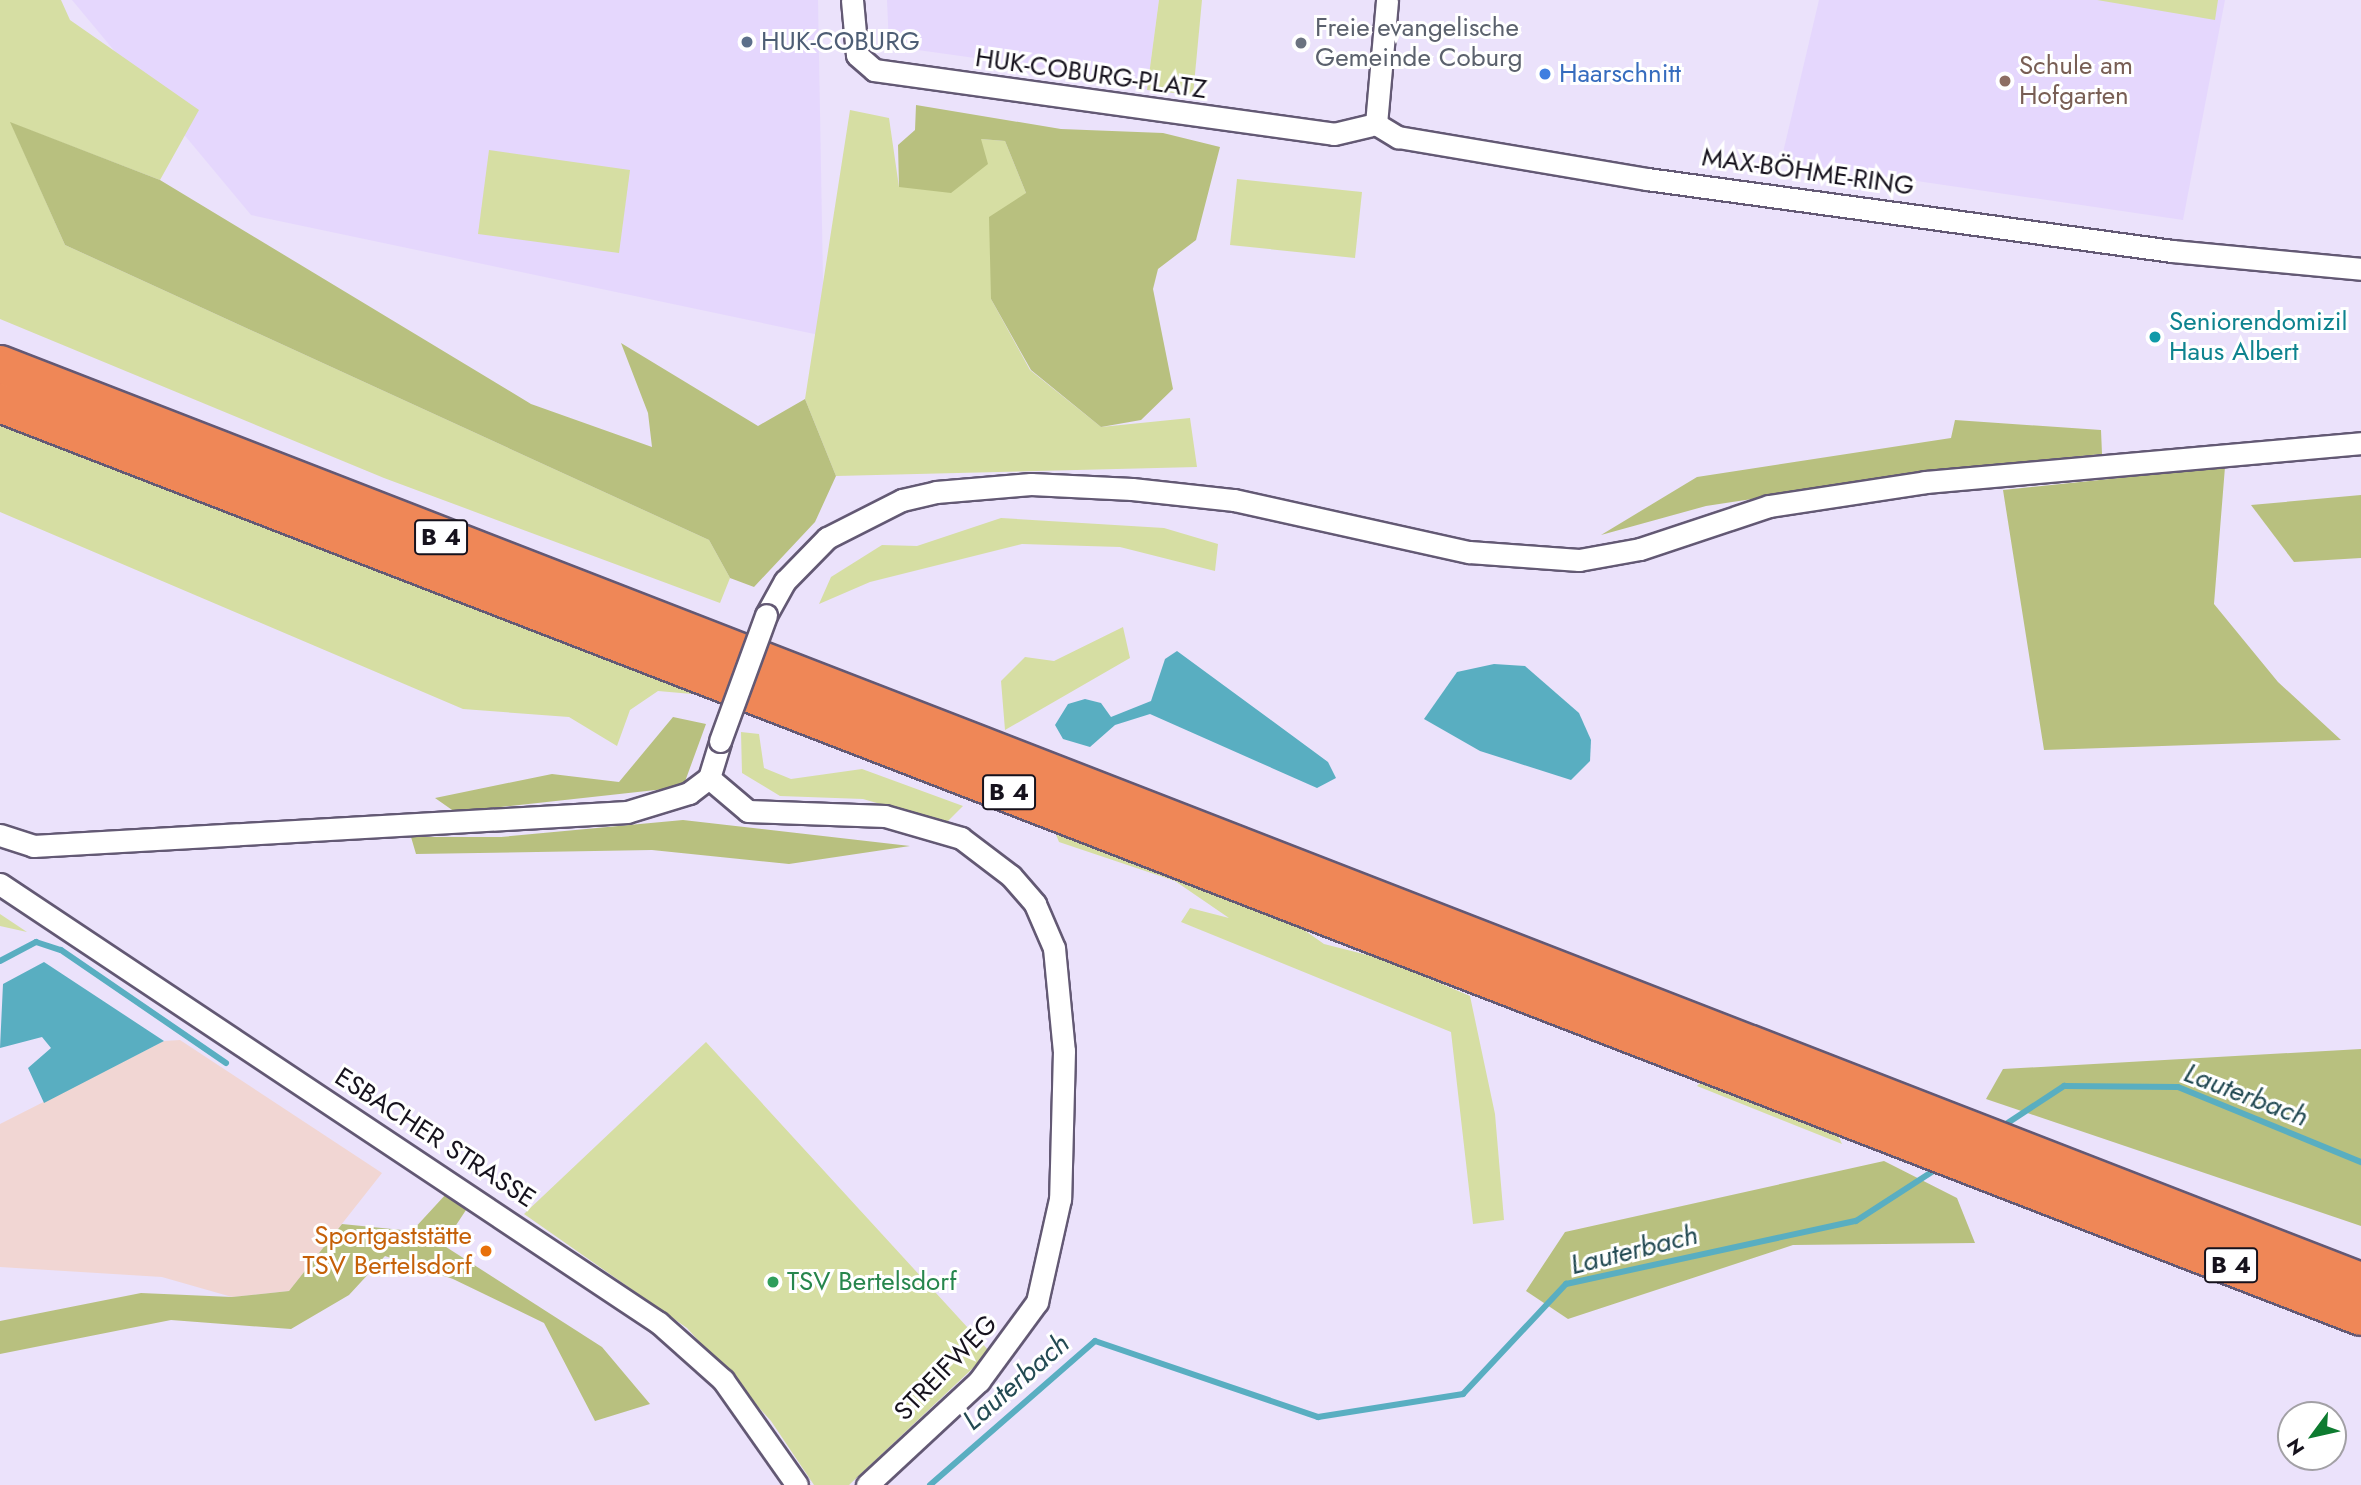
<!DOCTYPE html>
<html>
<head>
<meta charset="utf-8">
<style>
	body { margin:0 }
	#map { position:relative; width:2361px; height:1485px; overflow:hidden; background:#ebe2fb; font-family:Jost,sans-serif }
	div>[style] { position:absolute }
	.built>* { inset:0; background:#e5d7fd }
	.industrial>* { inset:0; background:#f1d6d3 }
	.green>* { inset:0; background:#d6dea3 }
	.forest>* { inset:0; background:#b8c07f }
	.water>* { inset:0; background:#59aec1 }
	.stream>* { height:6px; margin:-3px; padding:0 3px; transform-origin:3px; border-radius:3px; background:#59aec1 }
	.roads { filter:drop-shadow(2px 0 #635974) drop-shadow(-2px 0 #635974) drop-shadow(0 2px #635974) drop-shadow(0 -2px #635974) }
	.street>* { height:21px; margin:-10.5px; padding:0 10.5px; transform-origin:10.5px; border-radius:10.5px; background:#fff }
	.highway>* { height:38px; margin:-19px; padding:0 19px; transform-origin:19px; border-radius:19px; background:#ef8757 }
	.bridges { filter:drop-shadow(2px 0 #635974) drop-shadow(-2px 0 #635974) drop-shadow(0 2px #635974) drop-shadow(0 -2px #635974) }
	.street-bridge>* { height:21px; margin:-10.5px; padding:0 10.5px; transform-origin:10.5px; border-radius:10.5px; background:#fff }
	.dots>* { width:19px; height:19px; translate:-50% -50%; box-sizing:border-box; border:4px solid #fff; border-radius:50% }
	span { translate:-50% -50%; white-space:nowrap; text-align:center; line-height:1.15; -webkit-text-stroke:6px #fff; paint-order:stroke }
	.shield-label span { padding:2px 5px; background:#fff; border:2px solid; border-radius:5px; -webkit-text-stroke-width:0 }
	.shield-label { font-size:24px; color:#16121d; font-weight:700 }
	.worship-label { font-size:26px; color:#5b616d }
	.left { translate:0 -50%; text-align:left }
	.service-label { font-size:26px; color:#4e5e75 }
	.education-label { font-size:26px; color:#785e54 }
	.street-label { font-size:26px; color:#16121d }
	.shop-label { font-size:26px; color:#366cbe }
	.culture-label { font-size:26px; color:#0d838f }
	.food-label { font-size:26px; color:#c56008 }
	.right { translate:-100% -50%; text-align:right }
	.leisure-label { font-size:26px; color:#27864d }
	.water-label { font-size:28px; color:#234a53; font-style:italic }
	.north { position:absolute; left:2277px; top:1401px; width:70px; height:70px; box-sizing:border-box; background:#fff; border:2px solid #a2a0a5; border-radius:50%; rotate:237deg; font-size:19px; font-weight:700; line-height:28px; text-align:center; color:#16121d }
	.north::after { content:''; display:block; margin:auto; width:24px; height:32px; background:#0d7b30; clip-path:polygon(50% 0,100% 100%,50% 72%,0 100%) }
</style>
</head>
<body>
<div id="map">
	<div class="built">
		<i style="clip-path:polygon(72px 0,818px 0,824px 336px,251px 215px)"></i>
		<i style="clip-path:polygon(887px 0,1159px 0,1147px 90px,1097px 75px,889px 46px)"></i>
		<i style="clip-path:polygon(1819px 0,2225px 0,2183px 220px,1781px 161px)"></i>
	</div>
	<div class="industrial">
		<i style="clip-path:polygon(180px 1040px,382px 1173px,289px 1291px,232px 1297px,162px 1277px,0 1267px,0 1124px,164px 1041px)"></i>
	</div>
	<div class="green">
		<i style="clip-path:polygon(0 0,61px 0,70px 20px,199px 110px,160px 180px,11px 123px,65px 245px,709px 540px,730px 578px,720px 603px,384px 478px,0 319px)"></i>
		<i style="clip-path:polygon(1159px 0,1202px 0,1193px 95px,1147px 90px)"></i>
		<i style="clip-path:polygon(2097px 0,2218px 0,2215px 20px)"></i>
		<i style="clip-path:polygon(850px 110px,889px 118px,899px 187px,981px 139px,1005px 141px,1026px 193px,991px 299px,1030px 370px,1101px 427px,1190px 418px,1197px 467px,836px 476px,805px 399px)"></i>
		<i style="clip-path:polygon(489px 150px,630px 170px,619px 253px,478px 234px)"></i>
		<i style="clip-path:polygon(1237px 179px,1362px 192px,1355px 258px,1230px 245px)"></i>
		<i style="clip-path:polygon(0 425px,145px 474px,715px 696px,658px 691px,630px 710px,617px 746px,569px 717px,463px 709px,0 512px)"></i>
		<i style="clip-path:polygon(1001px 518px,1164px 528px,1218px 544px,1215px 571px,1120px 547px,1022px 544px,870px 582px,819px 604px,831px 577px,882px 545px,917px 546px)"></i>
		<i style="clip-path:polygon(1123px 627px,1130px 658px,1005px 730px,1001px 681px,1025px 657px,1054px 661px)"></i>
		<i style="clip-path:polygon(741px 732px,759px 734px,764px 768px,791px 779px,862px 769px,963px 806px,946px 823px,863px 799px,780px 796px,742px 773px)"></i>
		<i style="clip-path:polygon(1053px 827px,1277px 911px,1324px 944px,1383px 959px,1470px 996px,1495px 1114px,1504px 1220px,1473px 1224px,1451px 1032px,1181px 922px,1190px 908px,1229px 918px,1175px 881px,1059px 842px)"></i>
		<i style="clip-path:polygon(0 914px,27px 932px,0 926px)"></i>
		<i style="clip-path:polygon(706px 1042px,990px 1352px,849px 1485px,814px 1485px,771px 1421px,687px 1328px,524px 1214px)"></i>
		<i style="clip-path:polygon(1705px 1078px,1835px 1129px,1842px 1144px,1697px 1086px)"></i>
	</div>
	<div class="forest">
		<i style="clip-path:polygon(916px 105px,1061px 129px,1163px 133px,1220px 147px,1196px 240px,1158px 269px,1153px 289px,1173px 389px,1141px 420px,1101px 427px,1031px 370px,991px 299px,989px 217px,1026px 193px,1005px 141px,981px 139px,988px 164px,951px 193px,899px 187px,898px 145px,915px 130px)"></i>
		<i style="clip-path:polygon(10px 122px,160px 180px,531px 404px,652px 447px,648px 413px,621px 343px,758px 426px,805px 399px,836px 476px,815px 522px,754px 587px,730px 578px,709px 540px,65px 245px)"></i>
		<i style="clip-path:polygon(1955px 420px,2101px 430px,2102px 454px,1955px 468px,1706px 506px,1601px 535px,1697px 477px,1951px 438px)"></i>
		<i style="clip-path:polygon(2225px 467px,2214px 604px,2278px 682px,2341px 740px,2044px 750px,2003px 490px)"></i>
		<i style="clip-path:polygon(2361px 495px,2361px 558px,2294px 562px,2251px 505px)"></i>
		<i style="clip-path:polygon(673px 717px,706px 724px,683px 787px,455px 812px,435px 798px,552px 774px,619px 782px)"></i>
		<i style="clip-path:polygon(683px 820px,910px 846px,789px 864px,652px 850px,416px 854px,411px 837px,501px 837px)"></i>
		<i style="clip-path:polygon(2361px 1049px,2361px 1226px,1986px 1099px,2003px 1069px)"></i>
		<i style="clip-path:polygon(1884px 1161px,1957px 1198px,1975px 1243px,1793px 1245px,1568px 1319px,1526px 1291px,1565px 1232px)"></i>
		<i style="clip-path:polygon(447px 1193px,466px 1210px,443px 1245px,602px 1347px,650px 1404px,595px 1421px,544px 1323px,453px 1279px,385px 1256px,349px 1295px,291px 1329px,171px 1320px,0 1354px,0 1321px,141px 1293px,232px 1297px,289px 1291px,342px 1224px,412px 1231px)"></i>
	</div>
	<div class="water">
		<i style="clip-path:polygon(1177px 651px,1328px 762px,1336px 778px,1317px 788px,1150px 714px,1115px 725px,1090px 747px,1063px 739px,1055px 725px,1068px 704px,1085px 699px,1101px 703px,1111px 717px,1151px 701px,1165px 659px)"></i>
		<i style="clip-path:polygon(1494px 664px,1525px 666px,1579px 713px,1591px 740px,1590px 761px,1571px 780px,1480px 751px,1424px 719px,1457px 672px)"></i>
		<i style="clip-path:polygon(44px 962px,164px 1041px,44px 1103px,28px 1068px,51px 1048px,42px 1037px,0 1048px,3px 984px)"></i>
	</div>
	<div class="stream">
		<i style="left:0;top:961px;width:41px;rotate:-27.8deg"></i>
		<i style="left:36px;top:942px;width:26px;rotate:18deg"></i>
		<i style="left:61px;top:950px;width:200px;rotate:34.4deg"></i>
		<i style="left:2000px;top:1128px;width:77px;rotate:-33.3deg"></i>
		<i style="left:2064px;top:1086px;width:114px;rotate:0.5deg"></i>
		<i style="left:2178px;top:1087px;width:198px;rotate:22.3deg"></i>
		<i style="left:930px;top:1485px;width:219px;rotate:-41.1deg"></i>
		<i style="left:1095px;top:1341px;width:236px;rotate:18.8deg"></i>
		<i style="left:1318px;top:1417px;width:147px;rotate:-9deg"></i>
		<i style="left:1463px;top:1394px;width:151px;rotate:-46.9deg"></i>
		<i style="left:1566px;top:1284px;width:297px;rotate:-12.3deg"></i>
		<i style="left:1856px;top:1221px;width:98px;rotate:-32.9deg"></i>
	</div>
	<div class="roads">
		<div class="street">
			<i style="left:852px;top:0;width:55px;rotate:84.8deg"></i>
			<i style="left:857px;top:55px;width:23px;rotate:41deg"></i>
			<i style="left:874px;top:70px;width:464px;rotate:7.9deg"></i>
			<i style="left:1334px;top:134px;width:43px;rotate:-13.4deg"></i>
			<i style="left:1376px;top:124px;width:26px;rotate:31deg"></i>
			<i style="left:1398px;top:137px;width:253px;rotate:9.6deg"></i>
			<i style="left:1647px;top:179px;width:530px;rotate:7.81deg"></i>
			<i style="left:2172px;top:251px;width:190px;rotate:5.4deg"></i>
			<i style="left:1376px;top:124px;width:124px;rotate:-84.9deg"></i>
			<i style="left:766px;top:615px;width:39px;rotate:-61deg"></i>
			<i style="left:785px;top:581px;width:60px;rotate:-45.7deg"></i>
			<i style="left:827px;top:538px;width:84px;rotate:-26.9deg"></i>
			<i style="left:902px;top:500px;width:35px;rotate:-13deg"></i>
			<i style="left:936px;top:492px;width:95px;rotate:-4.8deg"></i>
			<i style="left:1031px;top:484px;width:101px;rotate:2.8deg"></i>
			<i style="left:1132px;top:489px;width:103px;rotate:6.2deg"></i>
			<i style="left:1234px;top:500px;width:241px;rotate:12.5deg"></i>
			<i style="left:1469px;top:552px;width:110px;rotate:4.2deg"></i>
			<i style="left:1579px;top:560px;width:62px;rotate:-10.2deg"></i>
			<i style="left:1640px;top:549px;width:136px;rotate:-18.4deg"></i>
			<i style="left:1769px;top:506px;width:158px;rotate:-8.7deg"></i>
			<i style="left:1925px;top:482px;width:438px;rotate:-5.1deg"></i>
			<i style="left:709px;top:778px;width:51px;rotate:40.2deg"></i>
			<i style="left:748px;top:811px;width:137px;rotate:2.1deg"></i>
			<i style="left:885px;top:816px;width:79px;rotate:16.1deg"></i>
			<i style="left:961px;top:838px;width:63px;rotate:37.2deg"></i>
			<i style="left:1011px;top:876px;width:37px;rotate:49deg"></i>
			<i style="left:1035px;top:904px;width:48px;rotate:66.6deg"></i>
			<i style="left:1054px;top:948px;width:103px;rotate:84.5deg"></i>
			<i style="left:1064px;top:1051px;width:148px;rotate:91.5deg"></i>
			<i style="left:1060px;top:1199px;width:106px;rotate:102.6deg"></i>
			<i style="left:1037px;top:1302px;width:98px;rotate:126.3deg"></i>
			<i style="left:979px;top:1381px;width:153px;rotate:137.1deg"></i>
			<i style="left:0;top:835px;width:35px;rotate:18deg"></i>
			<i style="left:33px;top:846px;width:595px;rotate:-3.28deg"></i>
			<i style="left:627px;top:812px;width:65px;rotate:-17deg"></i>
			<i style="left:689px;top:793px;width:25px;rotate:-37deg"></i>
			<i style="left:709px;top:778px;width:39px;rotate:-73deg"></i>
			<i style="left:0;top:884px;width:792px;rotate:33.67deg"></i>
			<i style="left:659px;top:1323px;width:86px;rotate:41.7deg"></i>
			<i style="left:723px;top:1380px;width:128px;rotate:54.8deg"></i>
		</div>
		<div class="highway">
			<i style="left:0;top:365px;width:2533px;rotate:21.23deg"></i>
			<i style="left:0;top:403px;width:2531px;rotate:21.14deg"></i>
		</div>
	</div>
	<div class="bridges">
		<div class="street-bridge">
			<i style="left:720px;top:741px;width:134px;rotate:-69.9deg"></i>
		</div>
	</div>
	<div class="dots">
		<i style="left:747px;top:42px;background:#5c6f8a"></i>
		<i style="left:1301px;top:43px;background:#6b7280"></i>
		<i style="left:1545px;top:74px;background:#3f7fe0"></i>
		<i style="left:2005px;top:81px;background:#8d6e63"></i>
		<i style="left:2155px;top:337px;background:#0f9aa8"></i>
		<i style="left:486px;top:1251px;background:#e8710a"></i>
		<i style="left:773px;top:1282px;background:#2e9e5b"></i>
	</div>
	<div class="shield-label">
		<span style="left:441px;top:537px">B 4</span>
		<span style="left:1009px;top:792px">B 4</span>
		<span style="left:2231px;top:1265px">B 4</span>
	</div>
	<div class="worship-label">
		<span class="left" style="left:1315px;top:43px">Freie evangelische<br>Gemeinde Coburg</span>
	</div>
	<div class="service-label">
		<span class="left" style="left:761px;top:42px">HUK-COBURG</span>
	</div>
	<div class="education-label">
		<span class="left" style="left:2019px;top:81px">Schule am<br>Hofgarten</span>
	</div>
	<div class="street-label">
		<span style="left:1091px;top:74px;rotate:8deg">HUK-COBURG-PLATZ</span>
		<span style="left:1808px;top:172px;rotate:8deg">MAX-BÖHME-RING</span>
		<span style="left:435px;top:1138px;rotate:33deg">ESBACHER STRASSE</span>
		<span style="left:946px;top:1368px;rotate:-46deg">STREIFWEG</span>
	</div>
	<div class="shop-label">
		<span class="left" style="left:1559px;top:74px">Haarschnitt</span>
	</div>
	<div class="culture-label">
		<span class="left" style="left:2169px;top:337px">Seniorendomizil<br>Haus Albert</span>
	</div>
	<div class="food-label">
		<span class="right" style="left:472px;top:1251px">Sportgaststätte<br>TSV Bertelsdorf</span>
	</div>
	<div class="leisure-label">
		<span class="left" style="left:787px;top:1282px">TSV Bertelsdorf</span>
	</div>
	<div class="water-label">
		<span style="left:2246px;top:1095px;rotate:21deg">Lauterbach</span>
		<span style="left:1634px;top:1250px;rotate:-14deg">Lauterbach</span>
		<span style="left:1016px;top:1382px;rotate:-41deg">Lauterbach</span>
	</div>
	<div class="north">N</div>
</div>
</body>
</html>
